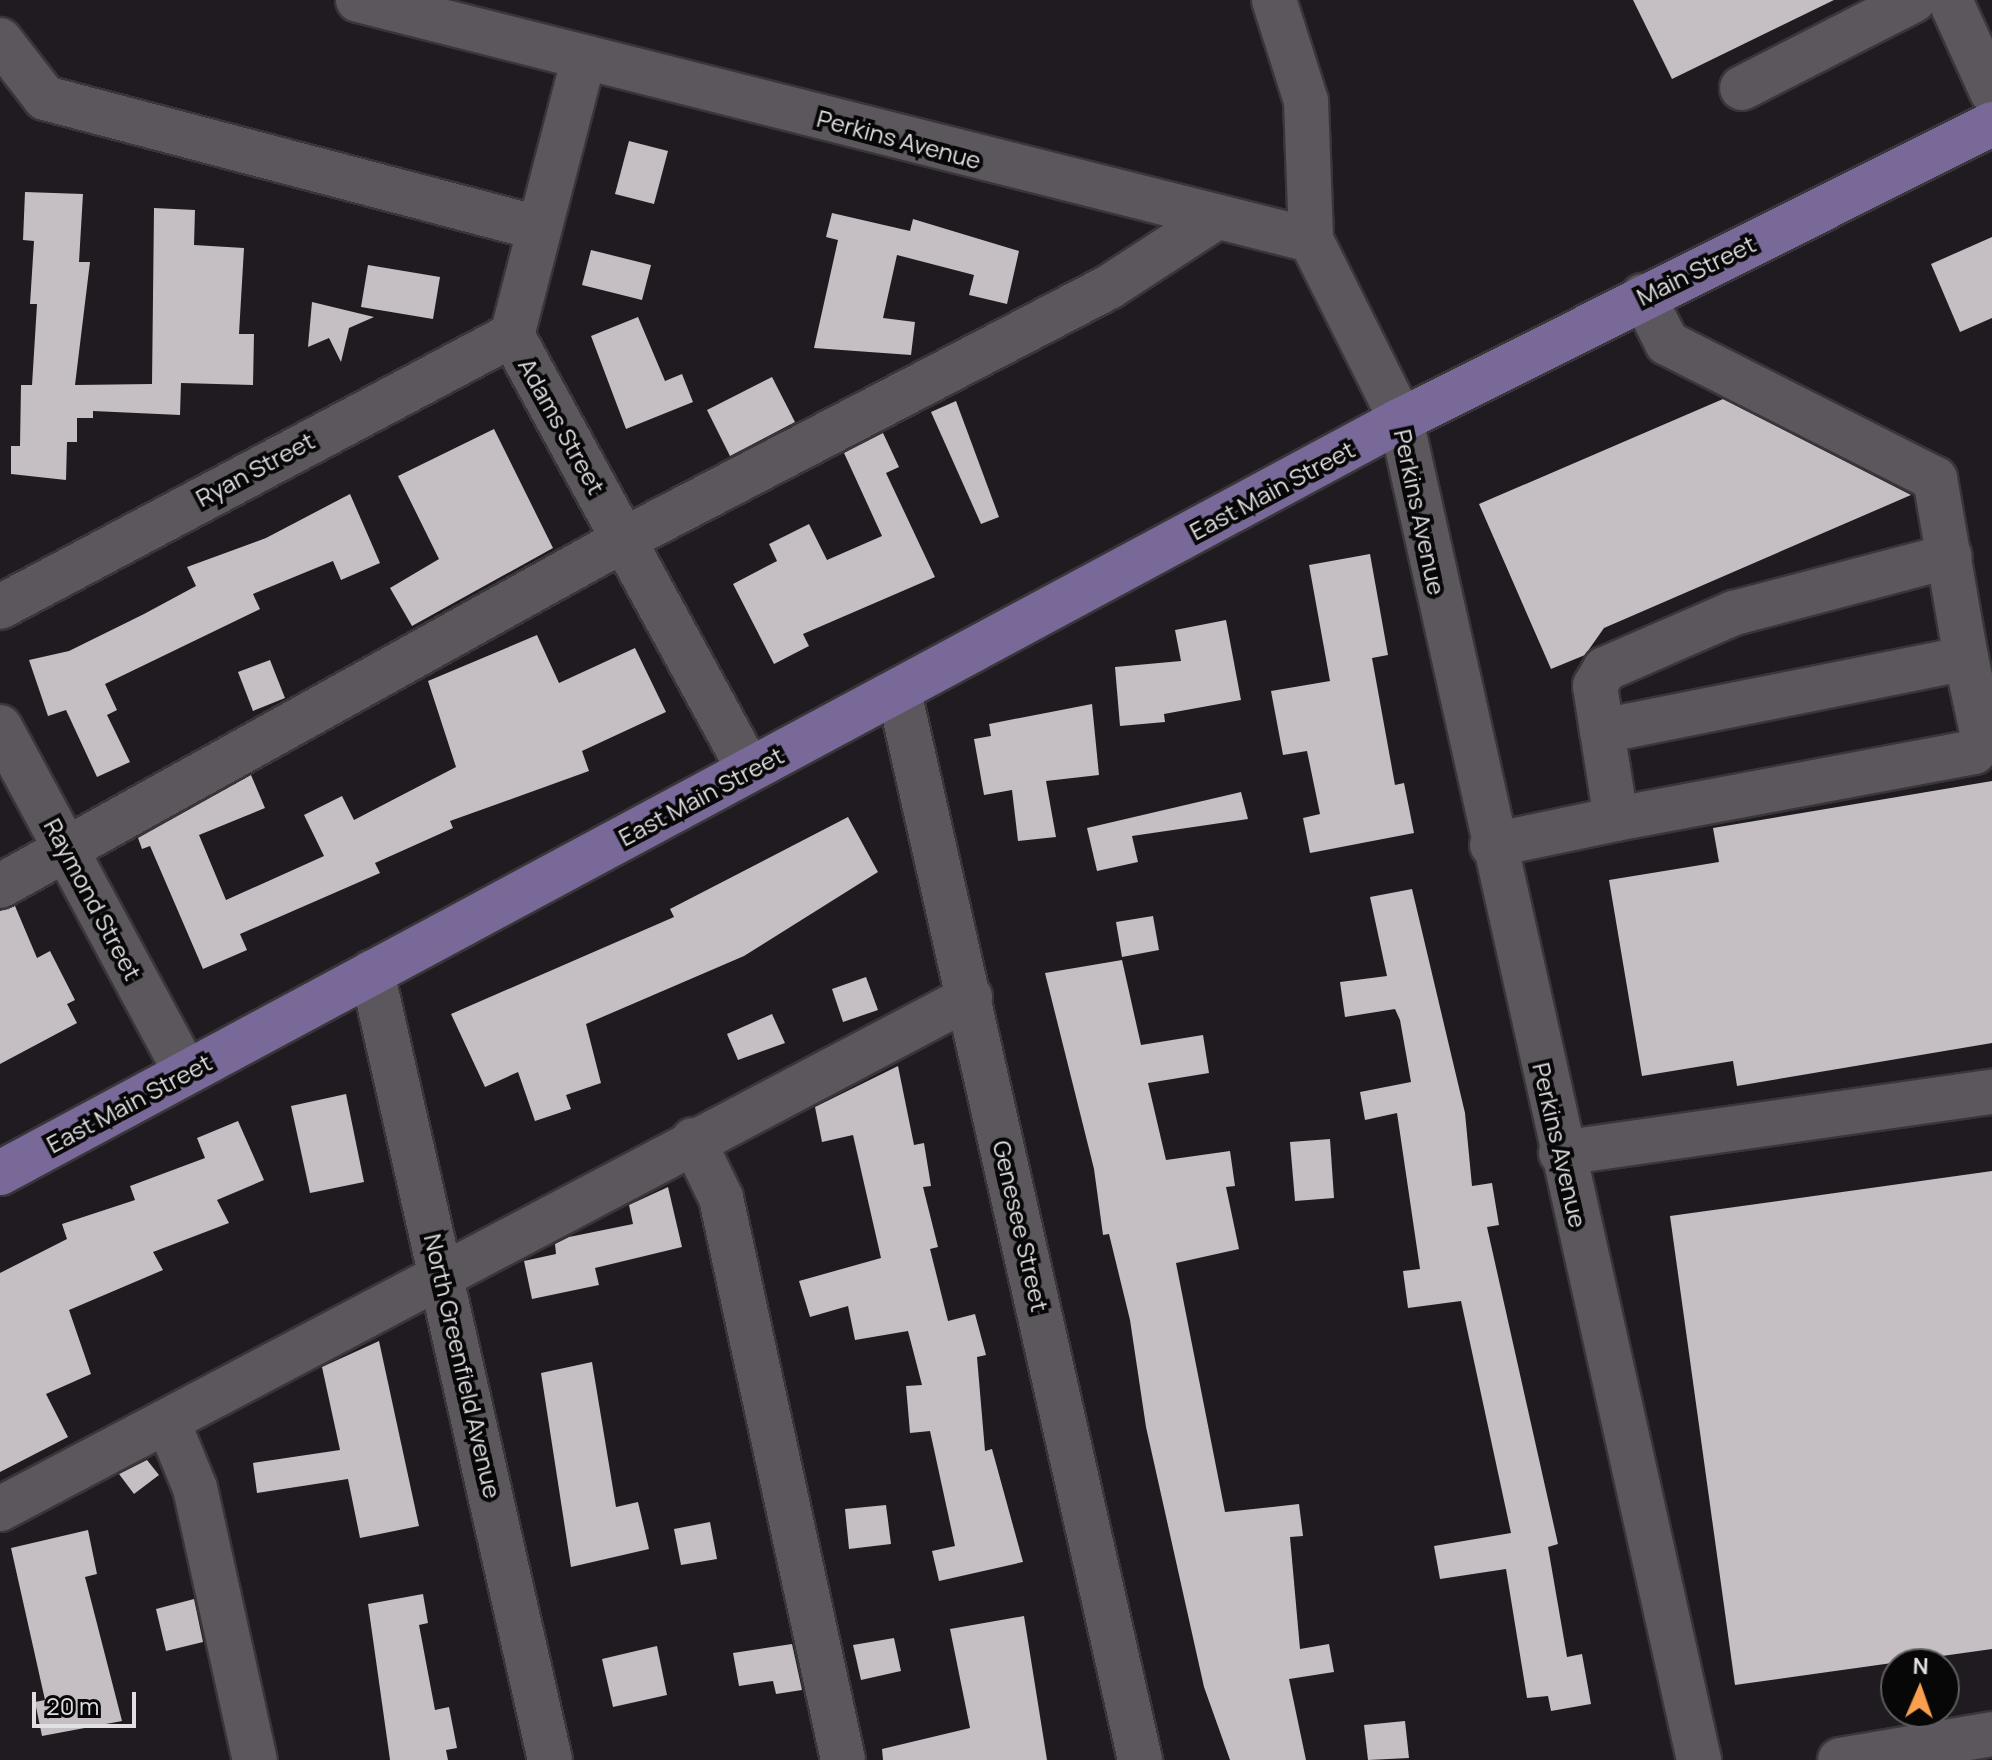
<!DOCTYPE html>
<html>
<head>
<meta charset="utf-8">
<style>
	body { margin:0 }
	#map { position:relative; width:1992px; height:1760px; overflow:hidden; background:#1f1b20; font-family:Manrope,sans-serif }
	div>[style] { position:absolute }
	.building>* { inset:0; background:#c5bec3 }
	.roads { filter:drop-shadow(2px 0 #39363a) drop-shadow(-2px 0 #39363a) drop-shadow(0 2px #39363a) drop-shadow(0 -2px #39363a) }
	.minor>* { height:44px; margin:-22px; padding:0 22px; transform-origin:22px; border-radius:22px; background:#5b575c }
	.major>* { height:44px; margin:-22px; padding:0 22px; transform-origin:22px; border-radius:22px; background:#796999 }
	span { translate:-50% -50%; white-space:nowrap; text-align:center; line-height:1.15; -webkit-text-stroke:8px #080708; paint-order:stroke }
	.street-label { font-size:24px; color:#e1dfe2 }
	.north { position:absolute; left:1880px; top:1648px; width:80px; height:80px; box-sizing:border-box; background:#080708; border:2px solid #5f5d5f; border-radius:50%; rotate:2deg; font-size:22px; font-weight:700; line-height:32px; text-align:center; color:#e1dfe2 }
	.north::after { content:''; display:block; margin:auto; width:28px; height:36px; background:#f99f4d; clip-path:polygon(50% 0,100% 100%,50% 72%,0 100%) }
	.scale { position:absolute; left:32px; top:1692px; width:104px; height:36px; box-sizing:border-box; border:4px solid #e1dfe2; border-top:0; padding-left:10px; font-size:24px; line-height:28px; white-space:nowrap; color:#e1dfe2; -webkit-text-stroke:6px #080708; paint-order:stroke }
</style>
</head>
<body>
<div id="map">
	<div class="building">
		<i style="clip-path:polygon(1633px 0,1834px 0,1672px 79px)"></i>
		<i style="clip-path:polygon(629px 141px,668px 151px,654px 204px,615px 194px)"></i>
		<i style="clip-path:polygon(25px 192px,83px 194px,79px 262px,90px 262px,75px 385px,152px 384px,154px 208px,195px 210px,194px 245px,244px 248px,239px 334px,254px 334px,253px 385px,181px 383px,180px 415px,93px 411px,93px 418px,77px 418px,77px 442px,67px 442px,66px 480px,11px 474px,11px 446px,20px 446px,21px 385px,32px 385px,37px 304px,30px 304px,34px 241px,23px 240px)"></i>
		<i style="clip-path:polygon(832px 213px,910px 231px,913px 219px,1019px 251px,1007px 304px,969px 295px,974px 275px,897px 255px,883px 318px,915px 322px,911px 355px,814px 348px,838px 240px,826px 237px)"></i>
		<i style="clip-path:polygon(1992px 237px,1992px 318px,1960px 332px,1931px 264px)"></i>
		<i style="clip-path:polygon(591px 250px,651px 265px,642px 300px,582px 285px)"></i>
		<i style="clip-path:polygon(368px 265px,440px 277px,433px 319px,361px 307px)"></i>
		<i style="clip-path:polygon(312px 302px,374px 317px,349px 328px,341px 362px,329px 338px,308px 347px)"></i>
		<i style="clip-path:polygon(638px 317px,665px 381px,682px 374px,693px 402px,626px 429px,591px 336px)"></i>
		<i style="clip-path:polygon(772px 377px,795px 422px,730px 456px,707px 410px)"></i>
		<i style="clip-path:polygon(1723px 399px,1911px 495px,1604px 628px,1585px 655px,1551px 669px,1479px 504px)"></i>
		<i style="clip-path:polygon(956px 401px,999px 517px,981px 524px,931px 412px)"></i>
		<i style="clip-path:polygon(494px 429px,553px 548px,412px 626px,390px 588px,439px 559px,398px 476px)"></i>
		<i style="clip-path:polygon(883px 433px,899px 467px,886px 473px,935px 577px,803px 634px,809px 646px,774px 664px,733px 584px,777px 561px,769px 544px,809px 524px,827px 560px,882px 536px,844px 453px)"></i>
		<i style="clip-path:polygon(350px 494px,380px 563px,341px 580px,333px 561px,253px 594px,260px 609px,105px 684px,117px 710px,107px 715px,130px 762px,97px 777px,66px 710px,48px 716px,29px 660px,69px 651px,144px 614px,196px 586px,187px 567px,266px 538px)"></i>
		<i style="clip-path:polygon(1370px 554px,1388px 655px,1372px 658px,1395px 785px,1404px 783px,1414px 833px,1310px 853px,1303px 818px,1320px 814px,1307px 751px,1283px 755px,1271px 691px,1330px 681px,1309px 565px)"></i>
		<i style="clip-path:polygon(1226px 620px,1241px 700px,1164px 714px,1165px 722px,1120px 726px,1115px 667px,1181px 661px,1175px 630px)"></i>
		<i style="clip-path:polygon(537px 635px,559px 683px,635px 648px,666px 712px,582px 751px,589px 771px,450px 821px,453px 828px,375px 863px,380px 873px,240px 934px,247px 950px,203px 969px,150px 846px,142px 849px,138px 838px,251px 775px,265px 808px,199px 835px,226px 900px,324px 856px,304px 815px,342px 796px,354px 820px,456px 767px,428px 681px)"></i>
		<i style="clip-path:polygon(270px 660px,285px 698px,253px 711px,238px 672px)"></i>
		<i style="clip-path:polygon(1092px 704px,1099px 775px,1046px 781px,1056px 837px,1018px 841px,1012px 790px,984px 795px,974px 739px,991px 736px,989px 724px)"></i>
		<i style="clip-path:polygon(1992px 781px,1992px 1043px,1737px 1086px,1733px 1061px,1642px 1076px,1609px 880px,1719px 862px,1713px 828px)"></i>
		<i style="clip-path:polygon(1241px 792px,1248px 819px,1132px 836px,1138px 862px,1097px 871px,1087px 828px)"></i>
		<i style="clip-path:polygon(848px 817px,878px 872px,744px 956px,586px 1024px,601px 1083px,566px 1095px,571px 1109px,535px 1121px,518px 1072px,485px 1087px,451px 1014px,674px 917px,670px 909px)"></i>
		<i style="clip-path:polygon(1412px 889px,1465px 1113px,1472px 1186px,1492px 1183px,1499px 1225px,1487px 1227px,1558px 1544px,1548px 1547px,1567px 1657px,1582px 1654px,1591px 1704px,1551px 1711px,1548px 1696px,1527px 1698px,1506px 1569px,1440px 1579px,1434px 1546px,1511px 1533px,1461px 1301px,1408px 1308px,1403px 1271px,1420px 1269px,1397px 1113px,1365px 1120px,1360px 1092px,1411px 1082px,1400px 1020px,1395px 1009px,1345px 1017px,1340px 982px,1387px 976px,1370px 897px)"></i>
		<i style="clip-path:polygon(15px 906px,37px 958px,50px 951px,75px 1000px,67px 1004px,77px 1023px,0 1064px,0 911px)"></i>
		<i style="clip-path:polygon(1153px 916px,1159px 950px,1122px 957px,1116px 922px)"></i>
		<i style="clip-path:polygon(1122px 960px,1141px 1045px,1203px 1035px,1209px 1073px,1148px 1083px,1166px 1160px,1230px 1151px,1235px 1186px,1226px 1187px,1239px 1249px,1176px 1263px,1225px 1512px,1299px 1504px,1303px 1536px,1290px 1537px,1300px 1649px,1329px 1644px,1334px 1672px,1289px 1679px,1306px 1760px,1230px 1760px,1204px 1687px,1146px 1427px,1130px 1320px,1109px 1234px,1103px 1235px,1094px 1169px,1045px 973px)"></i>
		<i style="clip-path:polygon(866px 977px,878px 1010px,843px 1022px,832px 989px)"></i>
		<i style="clip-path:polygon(772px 1014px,785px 1043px,738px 1060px,727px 1034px)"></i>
		<i style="clip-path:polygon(898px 1066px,914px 1145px,924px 1143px,931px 1186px,923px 1187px,938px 1247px,930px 1249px,948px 1321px,975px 1314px,986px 1355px,977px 1357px,985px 1451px,992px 1449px,1023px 1562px,939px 1581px,932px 1551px,955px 1546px,930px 1431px,910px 1433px,906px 1386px,922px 1385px,908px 1331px,855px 1340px,848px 1306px,810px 1317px,799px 1281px,881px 1258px,853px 1135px,822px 1142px,815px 1107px)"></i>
		<i style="clip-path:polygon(346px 1094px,364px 1182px,310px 1193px,291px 1106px)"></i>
		<i style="clip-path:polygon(238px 1121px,264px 1180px,217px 1200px,229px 1223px,153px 1252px,163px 1270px,69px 1310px,91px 1374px,46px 1394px,68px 1437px,0 1472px,0 1273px,67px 1239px,62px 1224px,135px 1200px,130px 1186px,205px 1158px,197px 1138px)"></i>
		<i style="clip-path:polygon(1330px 1139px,1334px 1198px,1295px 1201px,1290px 1142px)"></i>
		<i style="clip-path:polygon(1992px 1171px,1992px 1649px,1735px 1685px,1670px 1216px)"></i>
		<i style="clip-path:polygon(668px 1187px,682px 1247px,595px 1268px,599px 1285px,532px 1299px,524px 1261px,556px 1254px,555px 1244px,569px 1237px,633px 1224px,629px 1205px)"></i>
		<i style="clip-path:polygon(379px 1341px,419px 1526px,360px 1538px,348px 1479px,257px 1493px,253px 1463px,340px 1450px,322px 1367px)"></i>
		<i style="clip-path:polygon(592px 1362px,616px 1507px,638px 1502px,649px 1549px,571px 1567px,541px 1373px)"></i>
		<i style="clip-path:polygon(147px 1460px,159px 1475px,134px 1494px,119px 1474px)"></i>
		<i style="clip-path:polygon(886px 1505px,891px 1544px,849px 1549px,845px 1509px)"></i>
		<i style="clip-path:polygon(710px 1522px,717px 1559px,681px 1565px,674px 1529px)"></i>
		<i style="clip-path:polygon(88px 1530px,97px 1574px,85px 1577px,122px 1721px,42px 1736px,35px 1702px,45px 1700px,11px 1548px)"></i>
		<i style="clip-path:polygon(423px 1594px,428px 1623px,419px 1625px,435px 1710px,449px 1707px,457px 1748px,446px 1750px,448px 1760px,390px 1760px,368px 1604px)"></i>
		<i style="clip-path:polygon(194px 1599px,203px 1642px,166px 1651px,156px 1609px)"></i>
		<i style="clip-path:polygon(1024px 1616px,1047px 1760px,883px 1760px,882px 1749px,970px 1728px,950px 1629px)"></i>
		<i style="clip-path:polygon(894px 1638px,901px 1671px,861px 1680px,853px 1645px)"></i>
		<i style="clip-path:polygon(792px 1644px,802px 1690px,776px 1694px,773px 1681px,739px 1686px,733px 1653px)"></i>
		<i style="clip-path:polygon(657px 1646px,667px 1695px,613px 1707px,602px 1659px)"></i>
		<i style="clip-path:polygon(1405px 1721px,1409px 1758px,1368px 1760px,1364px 1725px)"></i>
	</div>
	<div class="roads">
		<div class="minor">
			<i style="left:358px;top:0;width:983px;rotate:14.14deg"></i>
			<i style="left:1274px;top:0;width:106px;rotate:72.4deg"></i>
			<i style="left:1306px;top:101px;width:139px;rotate:87.9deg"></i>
			<i style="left:1311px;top:240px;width:201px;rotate:63.4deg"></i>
			<i style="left:1401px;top:420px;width:1373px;rotate:77.46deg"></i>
			<i style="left:1950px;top:0;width:101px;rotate:65.5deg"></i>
			<i style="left:0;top:40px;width:73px;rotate:52.2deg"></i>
			<i style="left:45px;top:98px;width:510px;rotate:14.77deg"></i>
			<i style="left:584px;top:57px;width:287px;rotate:104.5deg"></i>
			<i style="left:512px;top:335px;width:495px;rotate:61.4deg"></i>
			<i style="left:1742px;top:88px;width:193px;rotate:-27.1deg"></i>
			<i style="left:0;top:607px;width:580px;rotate:-27.98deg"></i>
			<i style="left:899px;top:692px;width:1095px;rotate:77.28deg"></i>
			<i style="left:0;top:727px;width:392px;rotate:61.7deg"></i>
			<i style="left:1602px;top:731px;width:46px;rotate:-98.8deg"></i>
			<i style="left:1595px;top:686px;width:20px;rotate:-60deg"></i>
			<i style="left:1605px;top:669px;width:141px;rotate:-23.5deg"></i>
			<i style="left:1734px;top:613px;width:223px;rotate:-14.8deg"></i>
			<i style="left:1616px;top:819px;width:364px;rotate:-10.6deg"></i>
			<i style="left:1974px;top:752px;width:17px;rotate:-59deg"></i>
			<i style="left:1983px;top:737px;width:81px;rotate:-102.1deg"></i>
			<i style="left:1492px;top:845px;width:127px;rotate:-11.8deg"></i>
			<i style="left:1616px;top:819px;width:89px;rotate:-99deg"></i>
			<i style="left:1602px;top:731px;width:371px;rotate:-11.3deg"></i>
			<i style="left:1966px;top:658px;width:182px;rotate:-99.8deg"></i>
			<i style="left:1935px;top:479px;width:301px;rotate:-153.1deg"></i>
			<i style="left:1667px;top:343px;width:53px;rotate:-117.1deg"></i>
			<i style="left:0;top:886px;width:715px;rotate:-29.04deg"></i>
			<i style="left:625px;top:539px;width:546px;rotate:-27.5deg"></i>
			<i style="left:1109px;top:287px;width:123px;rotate:-33deg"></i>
			<i style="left:372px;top:972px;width:808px;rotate:77.27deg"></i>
			<i style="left:693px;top:1140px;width:64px;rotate:64.2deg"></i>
			<i style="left:721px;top:1198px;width:575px;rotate:77.75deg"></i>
			<i style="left:1561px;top:1153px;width:435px;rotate:-8.1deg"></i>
			<i style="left:168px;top:1422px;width:71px;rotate:67.8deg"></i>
			<i style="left:195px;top:1488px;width:279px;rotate:77.6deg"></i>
			<i style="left:0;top:1509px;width:1097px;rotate:-27.83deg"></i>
			<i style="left:1840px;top:1760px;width:154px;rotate:-9.7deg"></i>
		</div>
		<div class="major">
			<i style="left:0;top:1173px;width:1591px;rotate:-28.26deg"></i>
			<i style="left:1401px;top:420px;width:661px;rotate:-26.6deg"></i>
		</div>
	</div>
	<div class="street-label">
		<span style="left:899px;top:139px;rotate:15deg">Perkins Avenue</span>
		<span style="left:1696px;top:270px;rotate:-26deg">Main Street</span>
		<span style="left:562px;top:426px;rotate:61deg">Adams Street</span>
		<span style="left:255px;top:469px;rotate:-28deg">Ryan Street</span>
		<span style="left:1272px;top:490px;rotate:-28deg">East Main Street</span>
		<span style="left:1420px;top:512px;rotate:78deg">Perkins Avenue</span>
		<span style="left:701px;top:796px;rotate:-28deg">East Main Street</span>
		<span style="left:93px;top:899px;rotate:62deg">Raymond Street</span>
		<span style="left:129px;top:1103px;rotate:-28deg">East Main Street</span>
		<span style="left:1560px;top:1145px;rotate:77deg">Perkins Avenue</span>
		<span style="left:1021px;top:1226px;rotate:77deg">Genesee Street</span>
		<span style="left:463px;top:1366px;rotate:77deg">North Greenfield Avenue</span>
	</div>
	<div class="north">N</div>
	<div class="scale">20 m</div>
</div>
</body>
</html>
